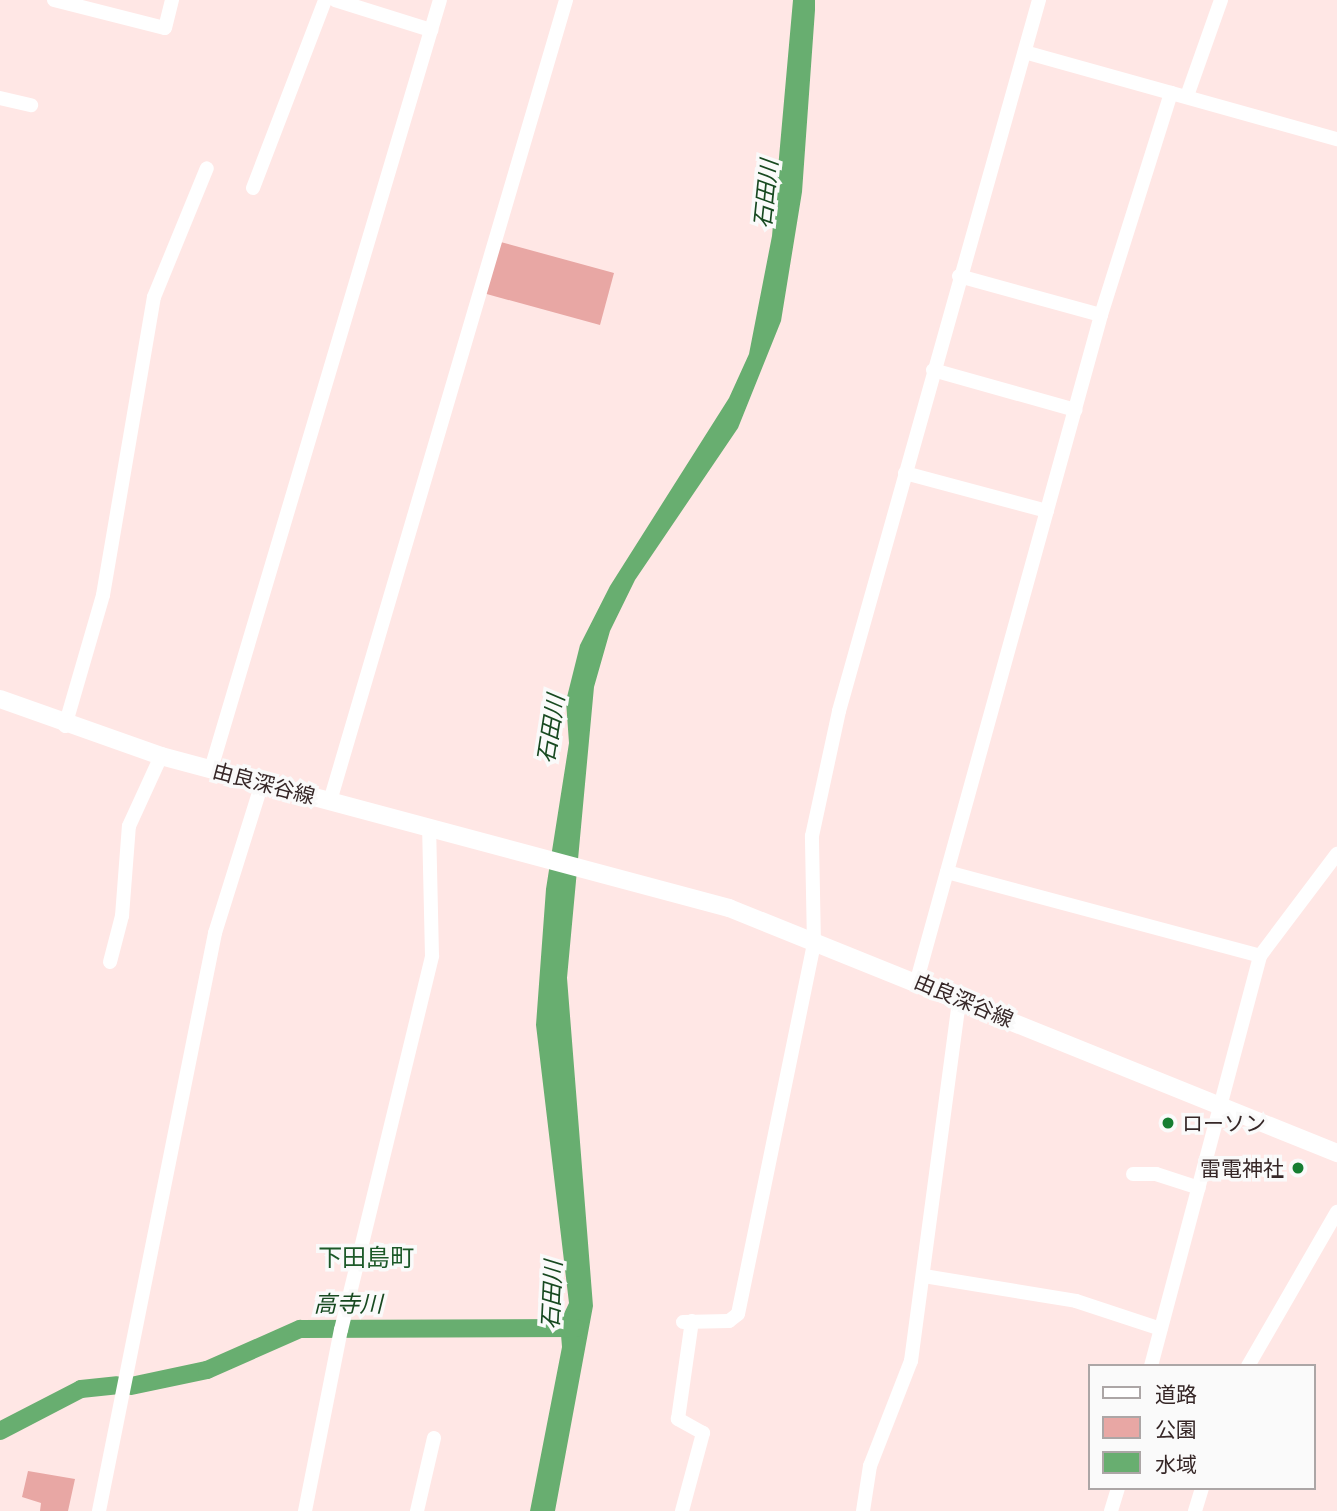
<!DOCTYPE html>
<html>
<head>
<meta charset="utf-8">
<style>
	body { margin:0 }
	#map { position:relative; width:1337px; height:1511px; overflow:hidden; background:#ffe7e5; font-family:Mulish,"Noto Sans JP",sans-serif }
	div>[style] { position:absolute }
	.green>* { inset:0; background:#e8a7a4 }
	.water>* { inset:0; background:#68ae70 }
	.river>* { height:18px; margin:-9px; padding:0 9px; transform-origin:9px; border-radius:9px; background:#68ae70 }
	.minor>* { height:14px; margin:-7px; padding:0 7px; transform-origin:7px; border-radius:7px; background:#fff }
	.major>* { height:18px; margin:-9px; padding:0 9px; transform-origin:9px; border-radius:9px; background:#fff }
	.dots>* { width:19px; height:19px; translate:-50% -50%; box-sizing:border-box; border:4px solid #fafafa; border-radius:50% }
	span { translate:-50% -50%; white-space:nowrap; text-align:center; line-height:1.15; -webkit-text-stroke:7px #fafafa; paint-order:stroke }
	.street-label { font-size:21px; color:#362727 }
	.poi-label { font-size:21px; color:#362727 }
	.left { translate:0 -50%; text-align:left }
	.right { translate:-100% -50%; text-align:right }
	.water-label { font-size:23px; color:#174920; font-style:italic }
	.quarter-label { font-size:24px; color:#1c5928 }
	.legend { position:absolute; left:1088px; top:1364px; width:228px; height:126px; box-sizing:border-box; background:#fafafa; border:2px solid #aca6a6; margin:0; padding:9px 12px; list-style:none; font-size:21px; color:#362727 }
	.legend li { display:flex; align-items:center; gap:14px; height:35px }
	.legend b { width:35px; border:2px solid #aca6a6 }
</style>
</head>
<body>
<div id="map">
	<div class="green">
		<i style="clip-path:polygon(497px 241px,614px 273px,600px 325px,483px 293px)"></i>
		<i style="clip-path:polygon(28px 1471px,75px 1479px,68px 1511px,40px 1511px,41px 1503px,22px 1497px)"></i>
	</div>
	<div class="water">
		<i style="clip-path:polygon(793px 0,815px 0,815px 10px,802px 192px,781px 321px,738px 428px,635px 580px,610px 631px,594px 687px,567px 978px,593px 1306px,555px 1511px,530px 1511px,562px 1347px,560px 1322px,569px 1303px,536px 1025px,546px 889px,569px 743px,566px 701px,580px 645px,610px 586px,729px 398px,749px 354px,772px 236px)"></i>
	</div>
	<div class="river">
		<i style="left:131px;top:1386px;width:78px;rotate:-11.9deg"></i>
		<i style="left:207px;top:1370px;width:102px;rotate:-23.8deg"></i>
		<i style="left:300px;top:1329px;width:276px;rotate:-0.2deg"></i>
		<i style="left:0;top:1431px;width:91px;rotate:-27.4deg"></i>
		<i style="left:81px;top:1389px;width:36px;rotate:-6deg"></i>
	</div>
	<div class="minor">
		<i style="left:54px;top:0;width:114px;rotate:14.2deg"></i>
		<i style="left:165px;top:28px;width:29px;rotate:-76deg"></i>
		<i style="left:335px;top:0;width:101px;rotate:17.4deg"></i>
		<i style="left:1028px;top:53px;width:321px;rotate:15.6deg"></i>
		<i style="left:1187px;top:96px;width:102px;rotate:-70.5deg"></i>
		<i style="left:0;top:98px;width:32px;rotate:13deg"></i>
		<i style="left:253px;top:188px;width:201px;rotate:-69deg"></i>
		<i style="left:959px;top:276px;width:147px;rotate:15.4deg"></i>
		<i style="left:933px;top:370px;width:148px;rotate:15.7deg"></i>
		<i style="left:905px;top:473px;width:147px;rotate:15deg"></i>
		<i style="left:65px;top:726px;width:136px;rotate:-73.8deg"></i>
		<i style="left:103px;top:595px;width:302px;rotate:-80.3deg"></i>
		<i style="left:154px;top:297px;width:139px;rotate:-67.7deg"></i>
		<i style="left:211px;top:769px;width:802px;rotate:-73.42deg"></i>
		<i style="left:330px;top:801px;width:835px;rotate:-73.58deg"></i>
		<i style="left:947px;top:872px;width:324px;rotate:15deg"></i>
		<i style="left:110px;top:962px;width:48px;rotate:-75.4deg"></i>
		<i style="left:122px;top:916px;width:90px;rotate:-85.6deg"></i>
		<i style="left:129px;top:826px;width:77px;rotate:-65.4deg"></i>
		<i style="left:917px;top:980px;width:690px;rotate:-74.53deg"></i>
		<i style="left:1101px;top:315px;width:233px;rotate:-72.5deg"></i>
		<i style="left:1133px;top:1174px;width:23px"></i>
		<i style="left:1156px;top:1174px;width:45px;rotate:18deg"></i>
		<i style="left:924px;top:1276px;width:154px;rotate:9.3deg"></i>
		<i style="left:1076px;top:1301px;width:89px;rotate:18.2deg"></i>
		<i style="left:683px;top:1322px;width:46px;rotate:-1.2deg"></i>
		<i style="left:729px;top:1321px;width:11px;rotate:-38deg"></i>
		<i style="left:738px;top:1314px;width:377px;rotate:-78.4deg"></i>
		<i style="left:814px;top:945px;width:109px;rotate:-91.1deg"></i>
		<i style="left:812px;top:836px;width:128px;rotate:-77.8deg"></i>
		<i style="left:839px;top:711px;width:739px;rotate:-74.29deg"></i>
		<i style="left:1151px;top:1366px;width:424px;rotate:-75.1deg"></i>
		<i style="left:1260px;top:956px;width:128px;rotate:-53deg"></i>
		<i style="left:1248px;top:1366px;width:178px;rotate:-60deg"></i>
		<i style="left:99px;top:1511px;width:590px;rotate:-78.65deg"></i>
		<i style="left:215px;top:933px;width:157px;rotate:-72.6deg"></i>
		<i style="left:305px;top:1511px;width:185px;rotate:-78.8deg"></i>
		<i style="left:341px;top:1330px;width:385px;rotate:-76.3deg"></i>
		<i style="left:432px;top:956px;width:128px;rotate:-91.3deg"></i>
		<i style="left:417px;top:1511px;width:75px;rotate:-76.9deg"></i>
		<i style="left:682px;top:1511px;width:81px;rotate:-74.9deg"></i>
		<i style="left:703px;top:1433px;width:29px;rotate:-151deg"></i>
		<i style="left:678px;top:1419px;width:99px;rotate:-81.9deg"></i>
		<i style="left:863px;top:1511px;width:46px;rotate:-81.2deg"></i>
		<i style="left:870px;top:1466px;width:113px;rotate:-68.7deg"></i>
		<i style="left:911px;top:1361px;width:365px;rotate:-82.4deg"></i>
		<i style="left:1111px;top:1511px;width:24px;rotate:-73deg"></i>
		<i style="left:1195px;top:1511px;width:24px;rotate:-73deg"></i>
	</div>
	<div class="major">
		<i style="left:0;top:699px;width:171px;rotate:19.5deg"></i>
		<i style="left:161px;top:756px;width:588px;rotate:14.98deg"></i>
		<i style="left:729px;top:908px;width:656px;rotate:21.95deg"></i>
	</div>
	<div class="dots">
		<i style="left:1168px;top:1123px;background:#167d31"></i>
		<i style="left:1298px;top:1168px;background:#167d31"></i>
	</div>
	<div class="street-label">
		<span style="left:264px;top:783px;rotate:15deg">由良深谷線</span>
		<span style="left:964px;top:1000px;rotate:23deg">由良深谷線</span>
	</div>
	<div class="poi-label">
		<span class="left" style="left:1182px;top:1123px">ローソン</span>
		<span class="right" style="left:1284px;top:1168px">雷電神社</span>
	</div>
	<div class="water-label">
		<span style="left:766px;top:194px;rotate:-84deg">石田川</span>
		<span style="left:551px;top:729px;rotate:-81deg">石田川</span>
		<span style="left:552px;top:1295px;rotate:-87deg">石田川</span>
		<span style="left:348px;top:1304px">高寺川</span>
	</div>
	<div class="quarter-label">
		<span style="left:366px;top:1258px">下田島町</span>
	</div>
	<ul class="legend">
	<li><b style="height:9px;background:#fff"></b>道路</li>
	<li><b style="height:19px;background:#e8a7a4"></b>公園</li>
	<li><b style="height:19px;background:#68ae70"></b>水域</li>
	</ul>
</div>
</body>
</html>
